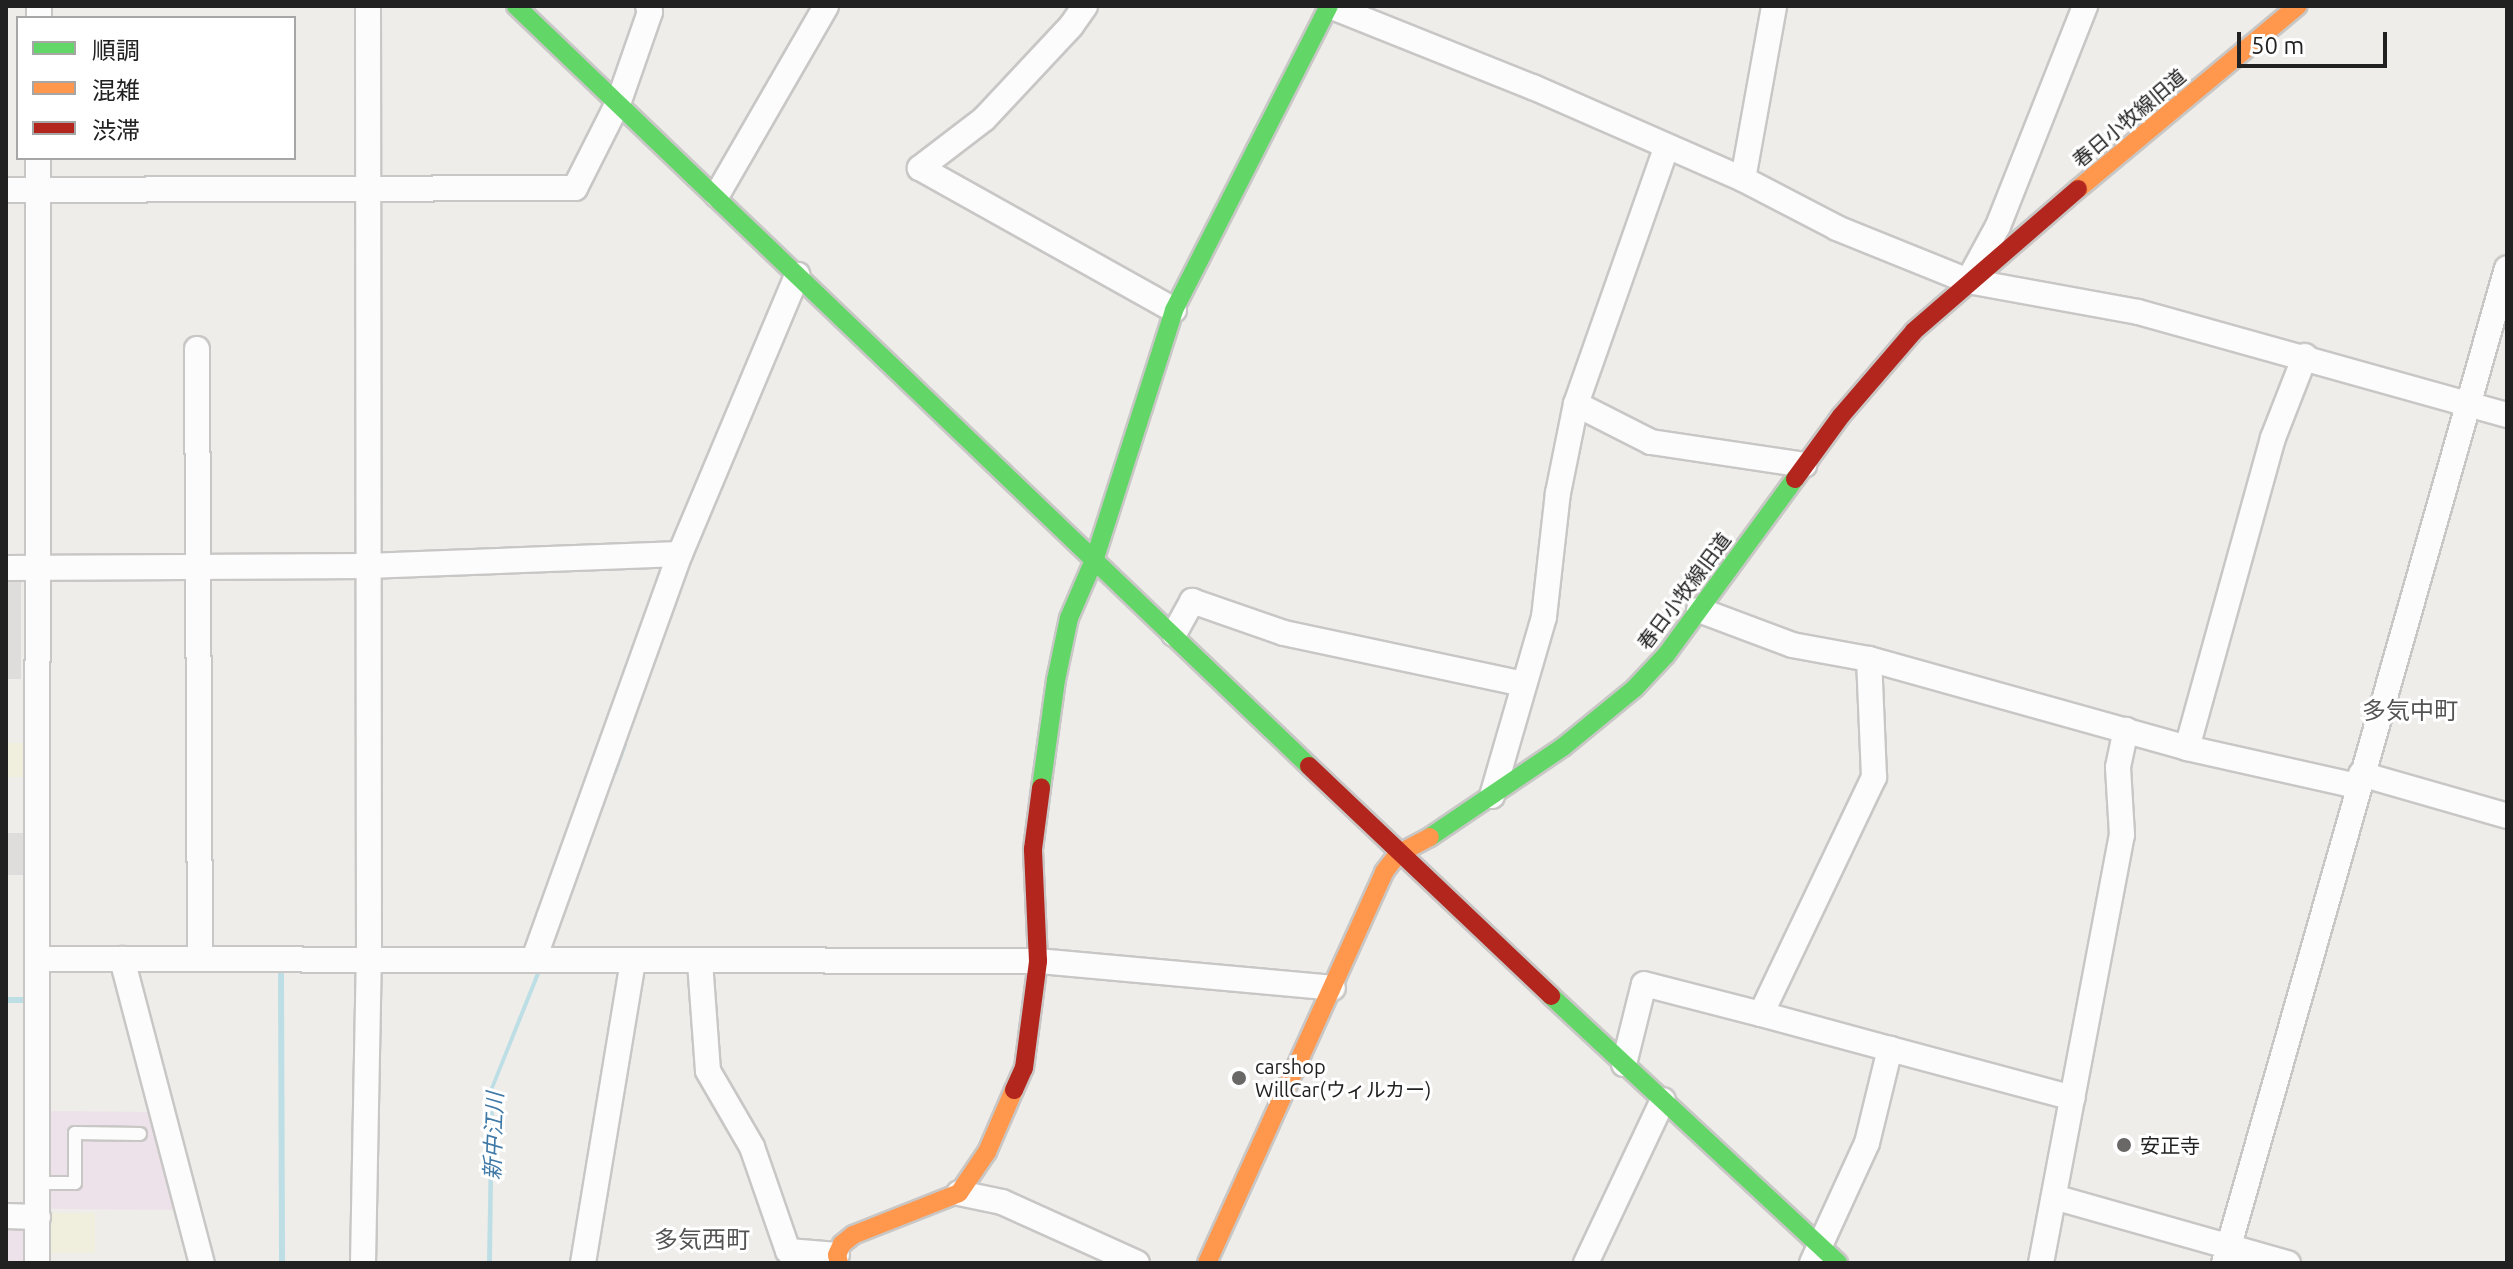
<!DOCTYPE html>
<html>
<head>
<meta charset="utf-8">
<style>
	body { margin:0 }
	#map { position:relative; width:2513px; height:1269px; overflow:hidden; background:#efedea; font-family:Ubuntu,"Noto Sans JP",sans-serif }
	div>[style] { position:absolute }
	.residential>* { inset:0; background:#dedddb }
	.industrial>* { inset:0; background:#ede2e9 }
	.farmland>* { inset:0; background:#f0efdd }
	.water>* { inset:0; background:#bcdee4 }
	.stream>* { height:6px; margin:-3px; padding:0 3px; transform-origin:3px; border-radius:3px; background:#bcdee4 }
	.roads { filter:drop-shadow(2px 0 #c8c7c6) drop-shadow(-2px 0 #c8c7c6) drop-shadow(0 2px #c8c7c6) drop-shadow(0 -2px #c8c7c6) }
	.lane>* { height:12px; margin:-6px; padding:0 6px; transform-origin:6px; border-radius:6px; background:#fdfcfc }
	.street>* { height:24px; margin:-12px; padding:0 12px; transform-origin:12px; border-radius:12px; background:#fdfcfc }
	.fast>* { height:18px; margin:-9px; padding:0 9px; transform-origin:9px; border-radius:9px; background:#63d668 }
	.slow>* { height:18px; margin:-9px; padding:0 9px; transform-origin:9px; border-radius:9px; background:#ff974d }
	.jam>* { height:18px; margin:-9px; padding:0 9px; transform-origin:9px; border-radius:9px; background:#b3261e }
	.dots>* { width:22px; height:22px; translate:-50% -50%; box-sizing:border-box; border:4px solid #fff; border-radius:50% }
	span { translate:-50% -50%; white-space:nowrap; text-align:center; line-height:1.15; -webkit-text-stroke:6px #fff; paint-order:stroke }
	.street-label { font-size:20px; color:#212121 }
	.poi-label { font-size:20px; color:#212121 }
	.left { translate:0 -50%; text-align:left }
	.water-label { font-size:22px; color:#4179a7; font-style:italic }
	.quarter-label { font-size:24px; color:#545454 }
	.frame { position:absolute; inset:0; border:8px solid #212121; pointer-events:none }
	.legend { position:absolute; left:16px; top:16px; width:280px; height:144px; box-sizing:border-box; background:#fff; border:2px solid #a6a6a6; margin:0; padding:10px 14px; list-style:none; font-size:24px; color:#212121 }
	.legend li { display:flex; align-items:center; gap:16px; height:40px }
	.legend b { width:40px; border:2px solid #a6a6a6 }
	.scale { position:absolute; left:2237px; top:32px; width:150px; height:36px; box-sizing:border-box; border:4px solid #212121; border-top:0; padding-left:10px; font-size:24px; line-height:28px; white-space:nowrap; color:#212121; -webkit-text-stroke:6px #fff; paint-order:stroke }
</style>
</head>
<body>
<div id="map">
	<div class="residential">
		<i style="clip-path:polygon(6px 575px,21px 575px,21px 679px,6px 679px)"></i>
		<i style="clip-path:polygon(6px 833px,27px 833px,27px 875px,6px 875px)"></i>
	</div>
	<div class="industrial">
		<i style="clip-path:polygon(51px 1111px,156px 1112px,182px 1210px,50px 1209px)"></i>
		<i style="clip-path:polygon(6px 1221px,26px 1228px,25px 1263px,6px 1263px)"></i>
	</div>
	<div class="farmland">
		<i style="clip-path:polygon(6px 743px,29px 743px,29px 777px,6px 777px)"></i>
		<i style="clip-path:polygon(51px 1213px,95px 1213px,95px 1253px,51px 1253px)"></i>
	</div>
	<div class="water">
		<i style="clip-path:polygon(538px 968px,542px 969px,494px 1088px,492px 1263px,487px 1263px,490px 1088px)"></i>
	</div>
	<div class="stream">
		<i style="left:614px;top:772px;width:29px;rotate:-70deg"></i>
		<i style="left:281px;top:970px;width:293px;rotate:89.8deg"></i>
		<i style="left:6px;top:1000px;width:20px"></i>
	</div>
	<div class="roads">
		<div class="lane">
			<i style="left:38px;top:1183px;width:37px"></i>
			<i style="left:75px;top:1183px;width:50px;rotate:-90deg"></i>
			<i style="left:75px;top:1133px;width:65px;rotate:0.9deg"></i>
		</div>
		<div class="street">
			<i style="left:1085px;top:6px;width:24px;rotate:125deg"></i>
			<i style="left:1071px;top:26px;width:127px;rotate:133.1deg"></i>
			<i style="left:984px;top:119px;width:81px;rotate:142.6deg"></i>
			<i style="left:920px;top:168px;width:291px;rotate:29.2deg"></i>
			<i style="left:1330px;top:6px;width:219px;rotate:21.8deg"></i>
			<i style="left:1533px;top:87px;width:229px;rotate:23.7deg"></i>
			<i style="left:1743px;top:179px;width:106px;rotate:27.5deg"></i>
			<i style="left:1837px;top:228px;width:141px;rotate:22deg"></i>
			<i style="left:1968px;top:281px;width:173px;rotate:10.3deg"></i>
			<i style="left:2138px;top:312px;width:383px;rotate:15.6deg"></i>
			<i style="left:39px;top:18px;width:12px;rotate:-90deg"></i>
			<i style="left:1743px;top:179px;width:176px;rotate:-79.8deg"></i>
			<i style="left:6px;top:190px;width:569px;rotate:-0.2deg"></i>
			<i style="left:575px;top:188px;width:97px;rotate:-63.2deg"></i>
			<i style="left:619px;top:101px;width:94px;rotate:-70.8deg"></i>
			<i style="left:650px;top:12px;width:6px;rotate:-108deg"></i>
			<i style="left:717px;top:195px;width:218px;rotate:-60deg"></i>
			<i style="left:1973px;top:272px;width:52px;rotate:-61.5deg"></i>
			<i style="left:1998px;top:226px;width:237px;rotate:-68.4deg"></i>
			<i style="left:197px;top:349px;width:610px;rotate:89.72deg"></i>
			<i style="left:1576px;top:404px;width:84px;rotate:26.9deg"></i>
			<i style="left:1651px;top:442px;width:155px;rotate:8.5deg"></i>
			<i style="left:6px;top:568px;width:361px;rotate:-0.3deg"></i>
			<i style="left:367px;top:566px;width:313px;rotate:-2.2deg"></i>
			<i style="left:1699px;top:610px;width:99px;rotate:20.6deg"></i>
			<i style="left:1792px;top:645px;width:78px;rotate:10.3deg"></i>
			<i style="left:1869px;top:659px;width:330px;rotate:15.6deg"></i>
			<i style="left:2187px;top:748px;width:174px;rotate:12.6deg"></i>
			<i style="left:1174px;top:634px;width:38px;rotate:-61deg"></i>
			<i style="left:1192px;top:601px;width:97px;rotate:19.2deg"></i>
			<i style="left:1284px;top:633px;width:245px;rotate:12deg"></i>
			<i style="left:2187px;top:748px;width:322px;rotate:-74.5deg"></i>
			<i style="left:2273px;top:438px;width:88px;rotate:-68.7deg"></i>
			<i style="left:2361px;top:774px;width:152px;rotate:16deg"></i>
			<i style="left:1492px;top:796px;width:186px;rotate:-73.8deg"></i>
			<i style="left:1544px;top:617px;width:125px;rotate:-83.6deg"></i>
			<i style="left:1558px;top:493px;width:91px;rotate:-78.6deg"></i>
			<i style="left:1576px;top:404px;width:271px;rotate:-70.6deg"></i>
			<i style="left:38px;top:959px;width:1000px;rotate:0.11deg"></i>
			<i style="left:1038px;top:961px;width:296px;rotate:5.2deg"></i>
			<i style="left:122px;top:959px;width:314px;rotate:75.3deg"></i>
			<i style="left:534px;top:959px;width:431px;rotate:-70.2deg"></i>
			<i style="left:680px;top:554px;width:303px;rotate:-67.2deg"></i>
			<i style="left:700px;top:962px;width:109px;rotate:85.8deg"></i>
			<i style="left:708px;top:1071px;width:88px;rotate:59.9deg"></i>
			<i style="left:752px;top:1147px;width:110px;rotate:70.9deg"></i>
			<i style="left:788px;top:1251px;width:49px;rotate:4.7deg"></i>
			<i style="left:1890px;top:1049px;width:189px;rotate:15deg"></i>
			<i style="left:1624px;top:1064px;width:82px;rotate:-76deg"></i>
			<i style="left:1644px;top:984px;width:121px;rotate:14.4deg"></i>
			<i style="left:959px;top:1193px;width:44px;rotate:11.8deg"></i>
			<i style="left:1002px;top:1202px;width:148px;rotate:24.3deg"></i>
			<i style="left:2054px;top:1197px;width:243px;rotate:15.8deg"></i>
			<i style="left:6px;top:1216px;width:32px;rotate:2deg"></i>
			<i style="left:37px;top:1263px;width:1105px;rotate:-89.95deg"></i>
			<i style="left:363px;top:1263px;width:304px;rotate:-88.9deg"></i>
			<i style="left:369px;top:959px;width:953px;rotate:-90.06deg"></i>
			<i style="left:583px;top:1263px;width:305px;rotate:-80.6deg"></i>
			<i style="left:1586px;top:1263px;width:180px;rotate:-64.7deg"></i>
			<i style="left:1812px;top:1263px;width:132px;rotate:-65.4deg"></i>
			<i style="left:1867px;top:1143px;width:97px;rotate:-76.3deg"></i>
			<i style="left:1890px;top:1049px;width:134px;rotate:-164.8deg"></i>
			<i style="left:1761px;top:1014px;width:263px;rotate:-64.5deg"></i>
			<i style="left:1874px;top:777px;width:118px;rotate:-92.4deg"></i>
			<i style="left:2041px;top:1263px;width:436px;rotate:-79.3deg"></i>
			<i style="left:2122px;top:835px;width:68px;rotate:-93.4deg"></i>
			<i style="left:2118px;top:767px;width:38px;rotate:-78deg"></i>
			<i style="left:2224px;top:1263px;width:1034px;rotate:-74.12deg"></i>
		</div>
		<div class="fast">
			<i style="left:516px;top:6px;width:1098px;rotate:43.78deg"></i>
			<i style="left:1041px;top:788px;width:109px;rotate:-82.1deg"></i>
			<i style="left:1056px;top:680px;width:63px;rotate:-78.2deg"></i>
			<i style="left:1069px;top:618px;width:65px;rotate:-66.6deg"></i>
			<i style="left:1095px;top:558px;width:260px;rotate:-72.3deg"></i>
			<i style="left:1174px;top:310px;width:341px;rotate:-63deg"></i>
			<i style="left:1430px;top:837px;width:161px;rotate:-34.1deg"></i>
			<i style="left:1563px;top:747px;width:93px;rotate:-39.3deg"></i>
			<i style="left:1635px;top:688px;width:45px;rotate:-46.8deg"></i>
			<i style="left:1666px;top:655px;width:218px;rotate:-53.8deg"></i>
			<i style="left:1551px;top:996px;width:392px;rotate:42.9deg"></i>
		</div>
		<div class="slow">
			<i style="left:2078px;top:189px;width:286px;rotate:-39.8deg"></i>
			<i style="left:839px;top:1263px;width:8px;rotate:-104deg"></i>
			<i style="left:837px;top:1255px;width:12px;rotate:-66deg"></i>
			<i style="left:842px;top:1244px;width:14px;rotate:-39deg"></i>
			<i style="left:853px;top:1235px;width:114px;rotate:-21.6deg"></i>
			<i style="left:959px;top:1193px;width:50px;rotate:-55.7deg"></i>
			<i style="left:987px;top:1152px;width:68px;rotate:-66.5deg"></i>
			<i style="left:1207px;top:1263px;width:429px;rotate:-65.6deg"></i>
			<i style="left:1384px;top:872px;width:23px;rotate:-52deg"></i>
			<i style="left:1398px;top:854px;width:36px;rotate:-28deg"></i>
		</div>
		<div class="jam">
			<i style="left:1795px;top:479px;width:78px;rotate:-53.9deg"></i>
			<i style="left:1841px;top:416px;width:112px;rotate:-49.3deg"></i>
			<i style="left:1914px;top:331px;width:217px;rotate:-40.9deg"></i>
			<i style="left:1309px;top:766px;width:334px;rotate:43.5deg"></i>
			<i style="left:1014px;top:1090px;width:24px;rotate:-66deg"></i>
			<i style="left:1024px;top:1068px;width:108px;rotate:-82.5deg"></i>
			<i style="left:1038px;top:961px;width:112px;rotate:-92.6deg"></i>
			<i style="left:1033px;top:849px;width:62px;rotate:-82.5deg"></i>
		</div>
	</div>
	<div class="dots">
		<i style="left:1239px;top:1078px;background:#696867"></i>
		<i style="left:2124px;top:1145px;background:#696867"></i>
	</div>
	<div class="street-label">
		<span style="left:2129px;top:118px;rotate:-40deg">春日小牧線旧道</span>
		<span style="left:1684px;top:591px;rotate:-53deg">春日小牧線旧道</span>
	</div>
	<div class="poi-label">
		<span class="left" style="left:1255px;top:1078px">carshop<br>WillCar(ウィルカー)</span>
		<span class="left" style="left:2140px;top:1145px">安正寺</span>
	</div>
	<div class="water-label">
		<span style="left:493px;top:1136px;rotate:-88deg">新中江川</span>
	</div>
	<div class="quarter-label">
		<span style="left:2410px;top:711px">多気中町</span>
		<span style="left:702px;top:1240px">多気西町</span>
	</div>
	<div class="frame"></div>
	<ul class="legend">
	<li><b style="height:10px;background:#63d668"></b>順調</li>
	<li><b style="height:10px;background:#ff974d"></b>混雑</li>
	<li><b style="height:10px;background:#b3261e"></b>渋滞</li>
	</ul>
	<div class="scale">50 m</div>
</div>
</body>
</html>
